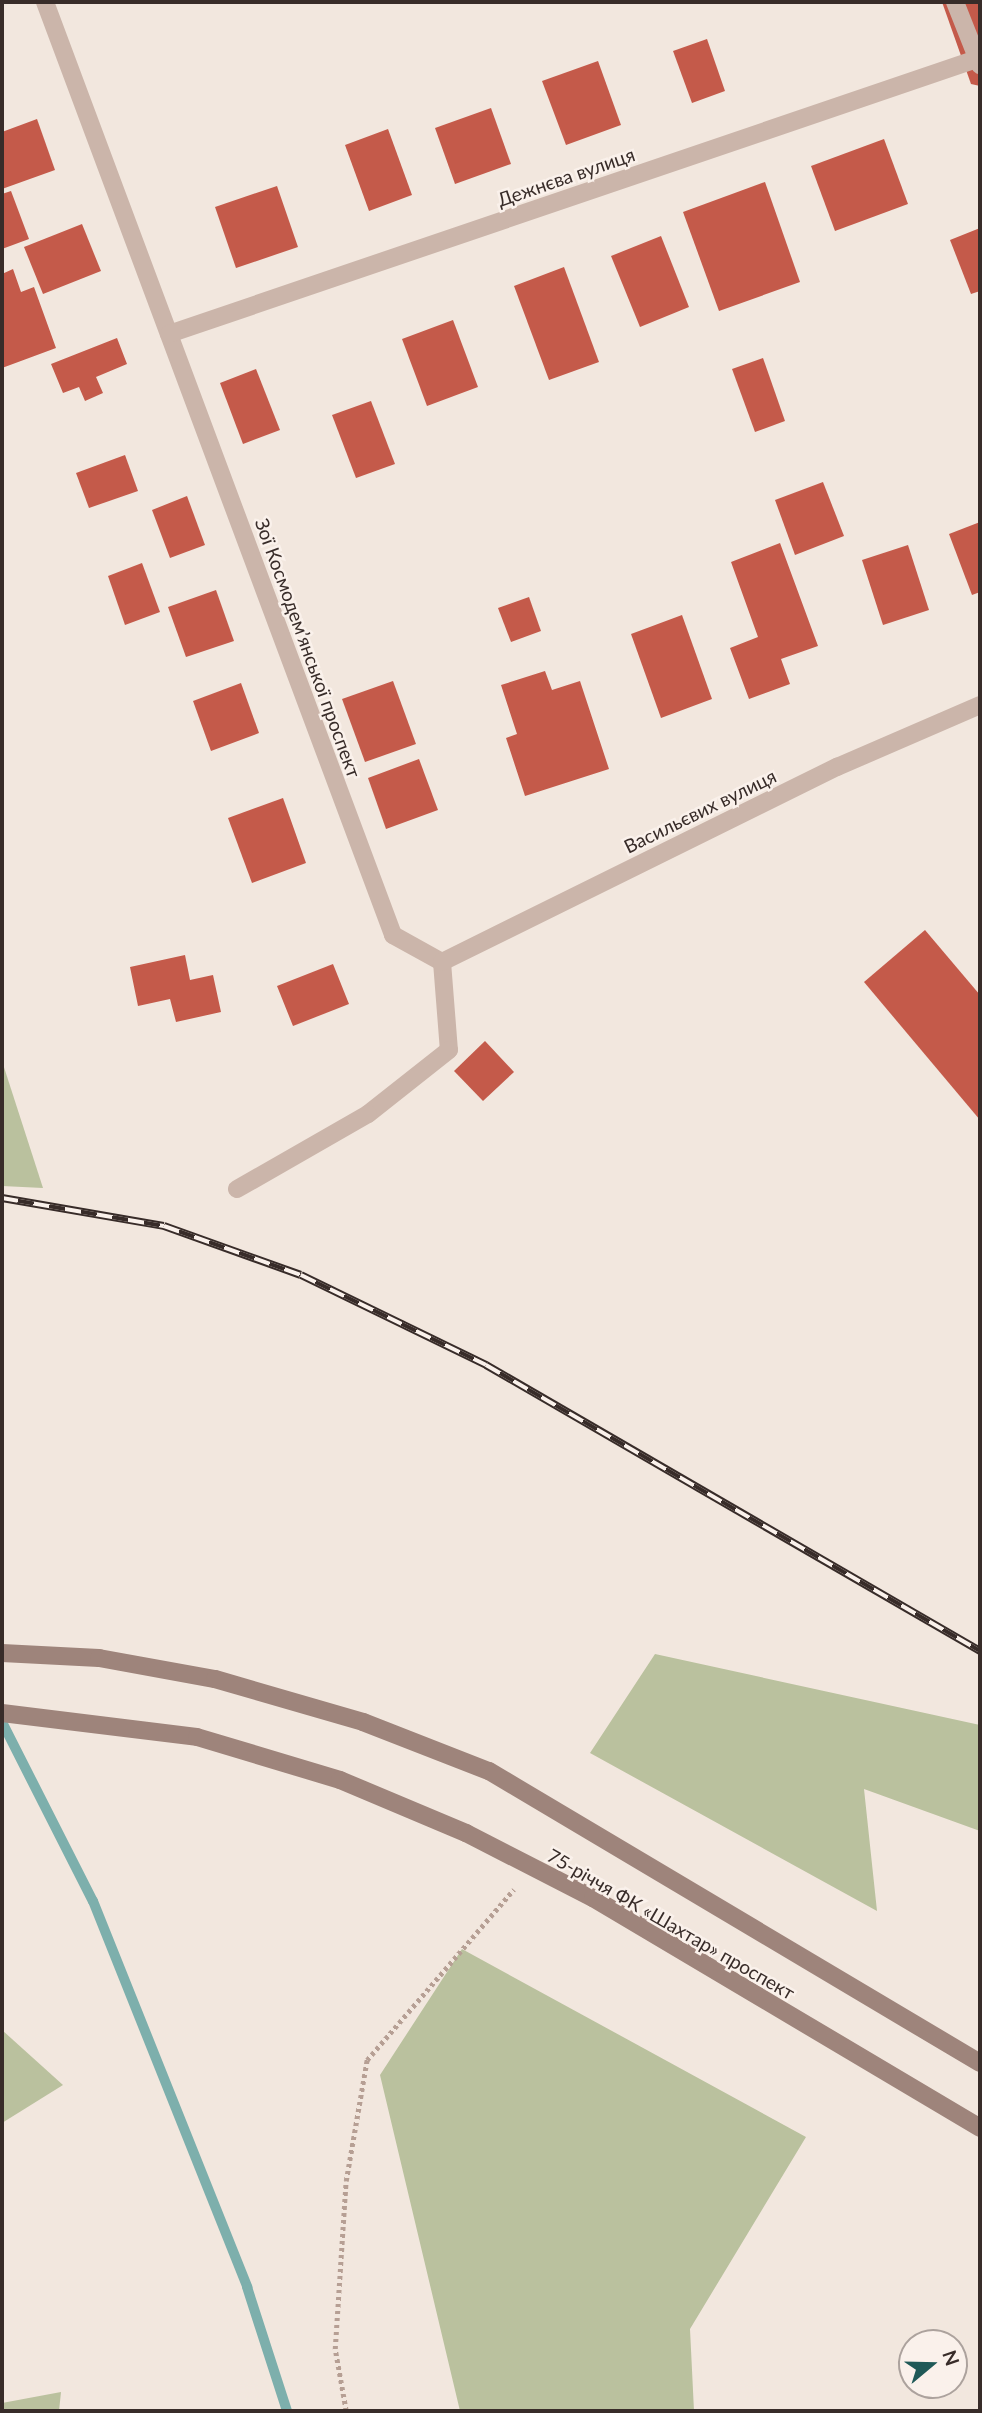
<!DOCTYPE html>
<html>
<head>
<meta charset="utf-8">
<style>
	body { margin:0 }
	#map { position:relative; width:982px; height:2413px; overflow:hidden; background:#f2e7de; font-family:Lato,sans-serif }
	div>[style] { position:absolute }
	.green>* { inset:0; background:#bac19e }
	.stream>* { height:10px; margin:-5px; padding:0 5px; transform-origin:5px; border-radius:5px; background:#7dafac }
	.building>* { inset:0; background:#c45a4a }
	.path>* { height:4.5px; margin-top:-2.25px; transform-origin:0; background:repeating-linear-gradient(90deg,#b69f94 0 3.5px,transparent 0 7px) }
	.minor>* { height:18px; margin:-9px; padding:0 9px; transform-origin:9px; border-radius:9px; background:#cbb5aa }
	.secondary>* { height:18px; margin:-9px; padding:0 9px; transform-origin:9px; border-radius:9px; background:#9e847b }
	.rail>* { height:8px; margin-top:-4px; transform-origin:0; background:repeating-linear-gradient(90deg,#faf1eb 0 16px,#382c29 0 32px); box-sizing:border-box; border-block:2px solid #382c29 }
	span { translate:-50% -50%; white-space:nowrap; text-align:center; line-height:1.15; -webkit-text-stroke:5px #faf1eb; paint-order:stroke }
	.street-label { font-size:19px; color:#382c29 }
	.frame { position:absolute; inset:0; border:4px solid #382c29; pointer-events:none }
	.north { position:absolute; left:898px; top:2329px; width:70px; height:70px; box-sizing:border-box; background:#faf1eb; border:2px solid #aca29d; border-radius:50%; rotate:71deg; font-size:19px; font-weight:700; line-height:28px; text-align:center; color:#382c29 }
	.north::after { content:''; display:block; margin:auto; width:24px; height:32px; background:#1f5957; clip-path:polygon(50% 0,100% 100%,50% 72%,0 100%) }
</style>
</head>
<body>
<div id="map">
	<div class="green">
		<i style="clip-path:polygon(2px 1061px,43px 1188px,2px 1186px)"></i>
		<i style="clip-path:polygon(655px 1654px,980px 1725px,980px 1831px,864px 1789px,877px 1911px,590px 1753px)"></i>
		<i style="clip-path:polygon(462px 1949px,806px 2137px,690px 2329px,694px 2411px,460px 2411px,380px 2075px)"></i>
		<i style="clip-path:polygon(2px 2030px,63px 2085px,2px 2123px)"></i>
		<i style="clip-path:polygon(61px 2392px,59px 2411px,2px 2411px,2px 2403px)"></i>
	</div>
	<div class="stream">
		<i style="left:2px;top:1722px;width:201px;rotate:63.1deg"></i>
		<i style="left:93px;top:1901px;width:416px;rotate:68.2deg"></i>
		<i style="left:247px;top:2287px;width:130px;rotate:72.1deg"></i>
	</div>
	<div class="building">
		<i style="clip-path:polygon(942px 2px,980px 2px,980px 86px,971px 84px)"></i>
		<i style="clip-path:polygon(707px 39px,725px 91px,692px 103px,673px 51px)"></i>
		<i style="clip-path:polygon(598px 61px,621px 125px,566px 145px,542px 81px)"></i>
		<i style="clip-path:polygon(491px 108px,511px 164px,455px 184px,435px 128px)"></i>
		<i style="clip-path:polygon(37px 119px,55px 170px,2px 189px,2px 132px)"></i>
		<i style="clip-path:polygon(388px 129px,412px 195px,369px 211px,345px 145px)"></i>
		<i style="clip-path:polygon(884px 139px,908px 204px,835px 231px,811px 166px)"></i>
		<i style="clip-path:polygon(765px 182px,800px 282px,719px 311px,683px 212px)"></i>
		<i style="clip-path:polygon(277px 186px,298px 247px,236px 268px,215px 207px)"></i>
		<i style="clip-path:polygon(11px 191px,29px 239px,2px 249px,2px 194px)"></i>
		<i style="clip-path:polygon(82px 224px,101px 271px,43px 294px,24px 247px)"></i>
		<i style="clip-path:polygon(980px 228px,980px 291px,971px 294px,950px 240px)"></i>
		<i style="clip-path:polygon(661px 236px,689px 307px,640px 327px,611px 256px)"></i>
		<i style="clip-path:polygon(564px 267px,599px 362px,549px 380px,514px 286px)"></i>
		<i style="clip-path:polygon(13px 269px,21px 292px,34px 287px,56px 348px,2px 368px,2px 274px)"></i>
		<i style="clip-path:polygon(453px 320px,478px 387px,427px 406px,402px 339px)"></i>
		<i style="clip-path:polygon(117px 338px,127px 364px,96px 377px,103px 393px,85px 401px,79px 387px,63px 393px,51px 364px)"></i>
		<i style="clip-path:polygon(763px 358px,785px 421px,755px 432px,732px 369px)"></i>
		<i style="clip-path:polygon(256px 369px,280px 430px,243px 444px,220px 383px)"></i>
		<i style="clip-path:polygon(371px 401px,395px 464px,356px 478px,332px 415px)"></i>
		<i style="clip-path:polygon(125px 455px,138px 491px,89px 508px,76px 473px)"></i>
		<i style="clip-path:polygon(823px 482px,844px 536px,795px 555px,775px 500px)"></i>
		<i style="clip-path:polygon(187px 496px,205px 545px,170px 558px,152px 510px)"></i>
		<i style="clip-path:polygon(980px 522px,980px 592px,972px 595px,949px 534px)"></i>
		<i style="clip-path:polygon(780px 543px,818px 646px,781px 659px,790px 684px,749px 699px,730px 648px,758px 637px,731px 562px)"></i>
		<i style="clip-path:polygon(908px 545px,929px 610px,883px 625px,862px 560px)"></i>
		<i style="clip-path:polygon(142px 563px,160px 612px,125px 625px,108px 576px)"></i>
		<i style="clip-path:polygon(216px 590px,234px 641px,186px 657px,168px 607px)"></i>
		<i style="clip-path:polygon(529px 597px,541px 631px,511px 642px,498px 608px)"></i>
		<i style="clip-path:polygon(682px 615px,712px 699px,661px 718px,631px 634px)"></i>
		<i style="clip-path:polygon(545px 671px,552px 690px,580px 681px,609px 769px,525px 796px,506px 738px,517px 734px,501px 685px)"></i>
		<i style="clip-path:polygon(393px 681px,416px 744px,365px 762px,342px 699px)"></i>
		<i style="clip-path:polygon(241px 683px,259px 733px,211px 751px,193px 701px)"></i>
		<i style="clip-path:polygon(419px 759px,438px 810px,386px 829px,368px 778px)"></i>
		<i style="clip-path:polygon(283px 798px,306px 863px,252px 883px,228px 818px)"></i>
		<i style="clip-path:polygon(925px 930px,980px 995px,980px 1120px,864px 982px)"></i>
		<i style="clip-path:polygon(185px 955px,190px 980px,213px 975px,221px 1012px,176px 1022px,170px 999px,138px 1006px,130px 967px)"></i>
		<i style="clip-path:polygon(333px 964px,349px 1004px,293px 1026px,277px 986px)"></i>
		<i style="clip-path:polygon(485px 1041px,514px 1072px,483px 1101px,454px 1071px)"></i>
	</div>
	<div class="path">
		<i style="left:346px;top:2411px;width:63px;rotate:-100.1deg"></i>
		<i style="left:335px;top:2349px;width:168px;rotate:-86.3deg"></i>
		<i style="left:346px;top:2181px;width:123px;rotate:-80.2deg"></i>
		<i style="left:367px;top:2060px;width:225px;rotate:-49.3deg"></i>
	</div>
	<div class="minor">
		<i style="left:45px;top:2px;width:996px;rotate:69.54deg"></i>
		<i style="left:393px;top:935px;width:56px;rotate:28.9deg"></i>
		<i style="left:442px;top:962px;width:88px;rotate:85.5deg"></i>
		<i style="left:449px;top:1050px;width:103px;rotate:141.7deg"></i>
		<i style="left:368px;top:1114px;width:151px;rotate:150.2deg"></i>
		<i style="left:955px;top:2px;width:68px;rotate:68.4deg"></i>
		<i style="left:169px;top:334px;width:854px;rotate:-18.8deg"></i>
		<i style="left:442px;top:962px;width:441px;rotate:-26.3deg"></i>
		<i style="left:837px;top:767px;width:156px;rotate:-23.4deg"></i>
	</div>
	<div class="secondary">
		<i style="left:2px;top:1653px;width:97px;rotate:3deg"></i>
		<i style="left:99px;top:1658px;width:118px;rotate:10.3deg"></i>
		<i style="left:215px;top:1679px;width:154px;rotate:16.2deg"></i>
		<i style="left:363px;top:1722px;width:135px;rotate:21.3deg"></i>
		<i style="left:489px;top:1771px;width:571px;rotate:30.74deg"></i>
		<i style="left:2px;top:1713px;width:196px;rotate:7deg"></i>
		<i style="left:197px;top:1737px;width:149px;rotate:16.7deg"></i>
		<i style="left:340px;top:1780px;width:137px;rotate:22.8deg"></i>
		<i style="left:466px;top:1833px;width:143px;rotate:27.1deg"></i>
		<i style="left:593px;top:1898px;width:450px;rotate:30.7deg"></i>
	</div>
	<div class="rail">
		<i style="left:2px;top:1198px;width:164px;rotate:9.8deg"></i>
		<i style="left:164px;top:1226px;width:145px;rotate:19.7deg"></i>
		<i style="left:301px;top:1275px;width:206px;rotate:25.9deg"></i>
		<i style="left:486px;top:1365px;width:571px;rotate:30.07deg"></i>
	</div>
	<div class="street-label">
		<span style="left:566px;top:177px;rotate:-19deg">Дежнєва вулиця</span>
		<span style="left:308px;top:648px;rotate:70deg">Зої Космодем’янської проспект</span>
		<span style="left:700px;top:811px;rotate:-26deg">Васильєвих вулиця</span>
		<span style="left:671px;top:1924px;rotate:30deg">75-річчя ФК «Шахтар» проспект</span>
	</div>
	<div class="frame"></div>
	<div class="north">N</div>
</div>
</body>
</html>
